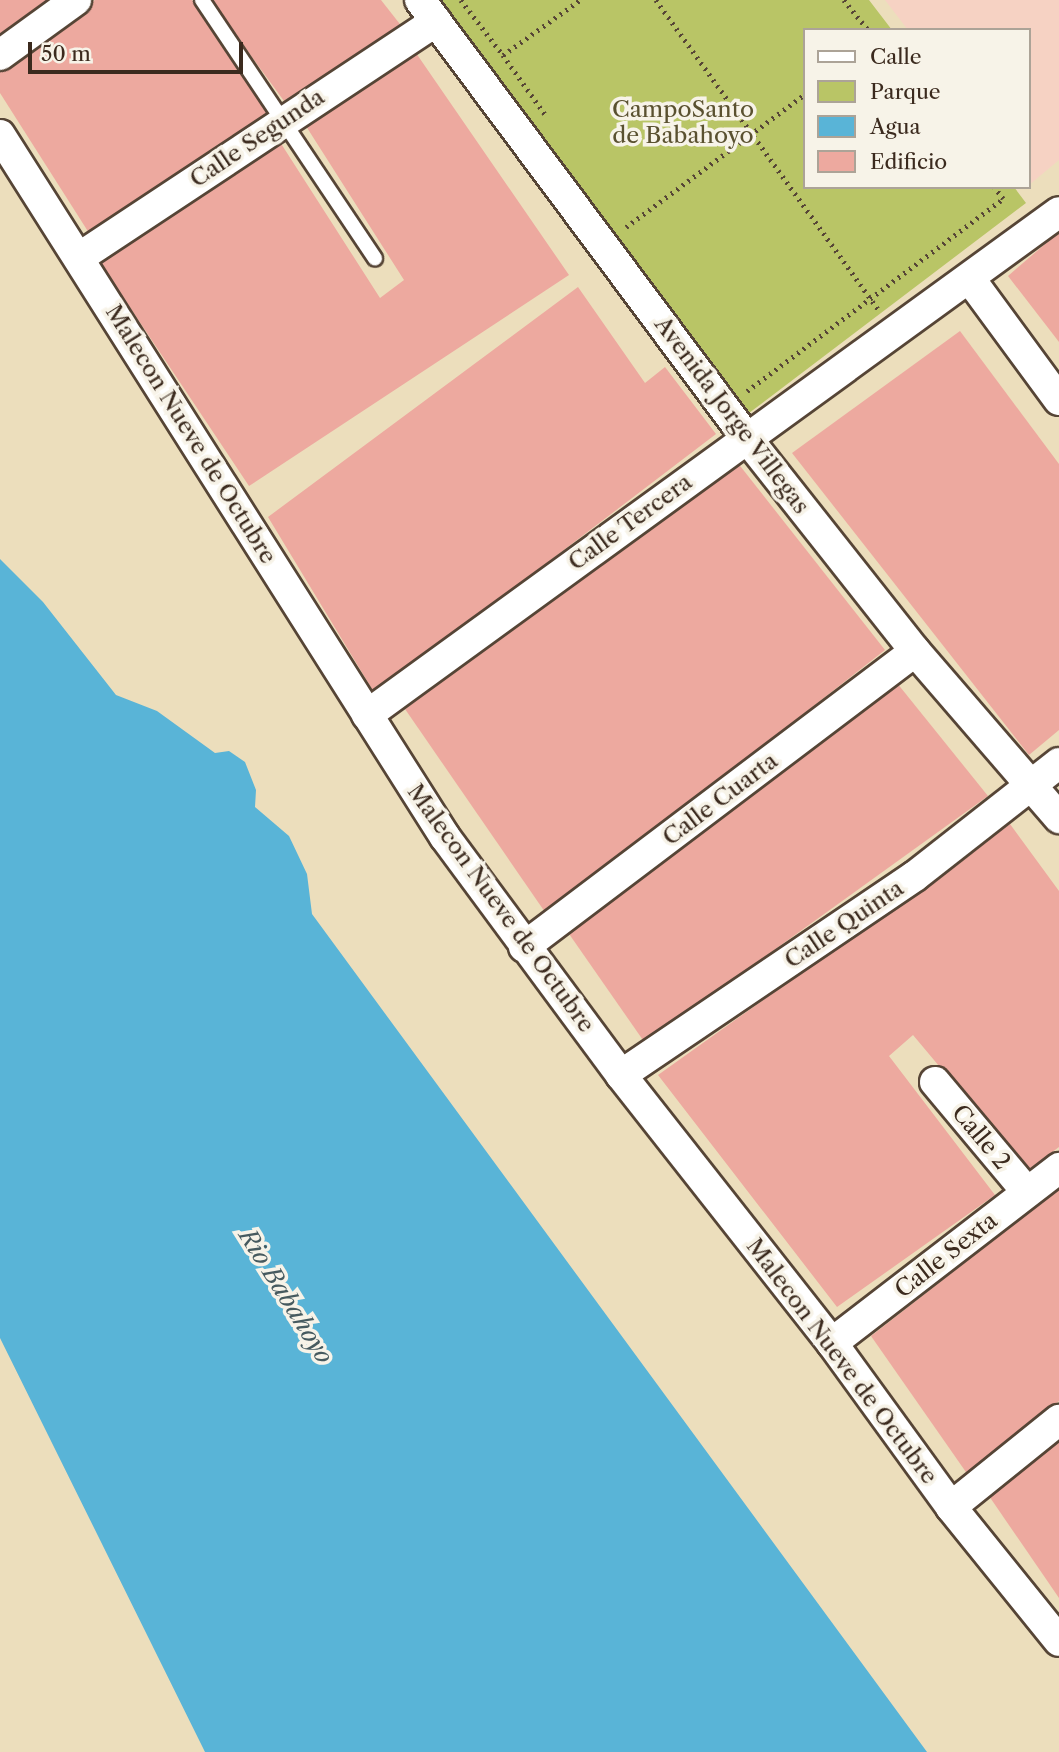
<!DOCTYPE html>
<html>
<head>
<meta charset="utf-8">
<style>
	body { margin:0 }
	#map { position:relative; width:1059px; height:1752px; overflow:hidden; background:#ecdebc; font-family:"Libre Caslon Text",serif }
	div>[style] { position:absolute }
	.built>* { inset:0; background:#f6d2c3 }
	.green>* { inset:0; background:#b9c566 }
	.water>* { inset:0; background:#59b4d7 }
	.building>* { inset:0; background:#eda99f }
	.path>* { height:4.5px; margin-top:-2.25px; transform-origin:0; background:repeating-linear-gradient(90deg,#564536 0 2px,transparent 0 7px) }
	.roads { filter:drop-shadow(2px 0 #564536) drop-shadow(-2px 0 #564536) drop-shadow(0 2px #564536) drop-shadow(0 -2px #564536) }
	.lane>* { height:14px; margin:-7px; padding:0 7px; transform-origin:7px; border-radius:7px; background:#fff }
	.street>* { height:30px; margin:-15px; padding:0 15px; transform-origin:15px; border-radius:15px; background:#fff }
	span { translate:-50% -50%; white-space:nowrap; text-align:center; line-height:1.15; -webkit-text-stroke:7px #f7f3e8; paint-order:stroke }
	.park-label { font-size:23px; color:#5a5130 }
	.street-label { font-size:23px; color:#3b2a1e }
	.water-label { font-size:24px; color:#465a5f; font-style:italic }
	.legend { position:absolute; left:803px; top:28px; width:228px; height:161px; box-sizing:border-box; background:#f7f3e8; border:2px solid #aca397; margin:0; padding:9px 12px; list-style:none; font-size:21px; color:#3b2a1e }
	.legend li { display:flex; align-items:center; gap:14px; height:35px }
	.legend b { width:35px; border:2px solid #aca397 }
	.scale { position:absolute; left:28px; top:42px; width:215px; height:32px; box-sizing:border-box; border:4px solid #3b2a1e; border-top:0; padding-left:9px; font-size:21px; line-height:24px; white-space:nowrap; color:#3b2a1e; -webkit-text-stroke:5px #f7f3e8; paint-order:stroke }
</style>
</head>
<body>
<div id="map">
	<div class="built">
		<i style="clip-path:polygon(885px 0,1059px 0,1059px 160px,1029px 185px,1029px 30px,908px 30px)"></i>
	</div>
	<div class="green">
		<i style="clip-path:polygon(439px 0,869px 0,892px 30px,805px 30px,805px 187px,1014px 187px,1026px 203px,749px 413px)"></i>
	</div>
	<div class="water">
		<i style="clip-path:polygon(0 559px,43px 602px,116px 695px,157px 711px,215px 753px,229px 751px,245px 762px,256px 790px,255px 807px,289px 836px,307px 874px,312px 914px,927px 1752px,205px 1752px,0 1338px)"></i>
	</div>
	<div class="building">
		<i style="clip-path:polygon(0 0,58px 0,0 42px)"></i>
		<i style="clip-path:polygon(95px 0,192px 0,271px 113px,89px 233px,0 93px,0 66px)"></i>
		<i style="clip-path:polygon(210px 0,381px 0,403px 28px,284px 101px)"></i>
		<i style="clip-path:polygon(416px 53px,569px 275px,249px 486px,99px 261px,280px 142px,380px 298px,404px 280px,304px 123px)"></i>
		<i style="clip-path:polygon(1059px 232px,1059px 342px,1008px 276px)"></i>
		<i style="clip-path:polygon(578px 287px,645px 383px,665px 367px,716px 434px,375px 694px,268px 517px)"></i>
		<i style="clip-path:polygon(960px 331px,1059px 464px,1059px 730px,1029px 755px,792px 453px)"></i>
		<i style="clip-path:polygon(737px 462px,885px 650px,547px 915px,405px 709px)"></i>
		<i style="clip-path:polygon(897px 683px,988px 796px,645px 1043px,567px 931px)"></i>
		<i style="clip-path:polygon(1010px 824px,1059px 891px,1059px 1147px,1027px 1171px,913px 1035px,889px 1056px,995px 1195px,837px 1307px,658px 1075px)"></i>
		<i style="clip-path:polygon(1059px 1189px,1059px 1401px,968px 1475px,871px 1336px)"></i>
		<i style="clip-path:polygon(1059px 1442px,1059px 1598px,989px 1496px)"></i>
	</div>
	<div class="path">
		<i style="left:461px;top:0;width:69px;rotate:52.6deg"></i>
		<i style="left:503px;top:55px;width:95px;rotate:-35.5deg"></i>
		<i style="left:656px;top:0;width:382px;rotate:54.3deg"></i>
		<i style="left:844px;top:0;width:38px;rotate:51deg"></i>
		<i style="left:503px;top:55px;width:76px;rotate:54.6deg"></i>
		<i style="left:626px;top:227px;width:223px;rotate:-36.6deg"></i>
		<i style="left:747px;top:391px;width:320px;rotate:-36.9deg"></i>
		<i style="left:1003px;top:199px;width:15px;rotate:-127deg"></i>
	</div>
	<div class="roads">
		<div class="lane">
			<i style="left:202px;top:0;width:311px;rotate:56.2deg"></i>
		</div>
		<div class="street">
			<i style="left:420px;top:0;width:545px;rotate:53.28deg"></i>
			<i style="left:746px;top:437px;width:273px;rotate:51.7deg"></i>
			<i style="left:915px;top:651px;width:221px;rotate:49.2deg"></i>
			<i style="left:0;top:55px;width:94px;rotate:-35.9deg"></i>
			<i style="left:0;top:135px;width:831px;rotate:57.63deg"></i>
			<i style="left:445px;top:837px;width:296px;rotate:53.5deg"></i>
			<i style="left:621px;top:1075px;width:341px;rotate:51.8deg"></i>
			<i style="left:832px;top:1343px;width:203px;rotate:54deg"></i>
			<i style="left:951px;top:1507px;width:172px;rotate:51.1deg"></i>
			<i style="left:80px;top:257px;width:427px;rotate:-33.5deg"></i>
			<i style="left:970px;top:279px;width:150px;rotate:53.7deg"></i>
			<i style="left:367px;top:715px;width:855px;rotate:-36.01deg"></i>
			<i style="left:524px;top:947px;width:490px;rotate:-37.1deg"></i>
			<i style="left:621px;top:1075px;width:355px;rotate:-34.1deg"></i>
			<i style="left:915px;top:876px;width:183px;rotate:-38.1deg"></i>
			<i style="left:935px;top:1082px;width:143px;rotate:50.1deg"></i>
			<i style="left:832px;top:1343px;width:287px;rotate:-37.6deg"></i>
			<i style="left:951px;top:1507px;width:139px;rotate:-38.9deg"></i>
		</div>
	</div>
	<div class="park-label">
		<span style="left:683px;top:122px">CampoSanto<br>de Babahoyo</span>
	</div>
	<div class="street-label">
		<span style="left:257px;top:138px;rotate:-34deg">Calle Segunda</span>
		<span style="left:732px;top:415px;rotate:53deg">Avenida Jorge Villegas</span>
		<span style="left:191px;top:434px;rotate:58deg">Malecon Nueve de Octubre</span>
		<span style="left:630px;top:522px;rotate:-36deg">Calle Tercera</span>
		<span style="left:720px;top:799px;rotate:-37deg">Calle Cuarta</span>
		<span style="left:501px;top:908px;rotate:54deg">Malecon Nueve de Octubre</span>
		<span style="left:844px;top:924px;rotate:-34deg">Calle Quinta</span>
		<span style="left:981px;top:1137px;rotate:50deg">Calle 2</span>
		<span style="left:946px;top:1255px;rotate:-38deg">Calle Sexta</span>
		<span style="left:842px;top:1361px;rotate:53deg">Malecon Nueve de Octubre</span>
	</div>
	<div class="water-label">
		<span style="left:286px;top:1296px;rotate:58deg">Rio Babahoyo</span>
	</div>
	<ul class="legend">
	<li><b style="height:9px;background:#fff"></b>Calle</li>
	<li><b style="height:19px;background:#b9c566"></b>Parque</li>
	<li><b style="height:19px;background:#59b4d7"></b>Agua</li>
	<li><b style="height:19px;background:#eda99f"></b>Edificio</li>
	</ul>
	<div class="scale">50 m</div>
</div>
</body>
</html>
